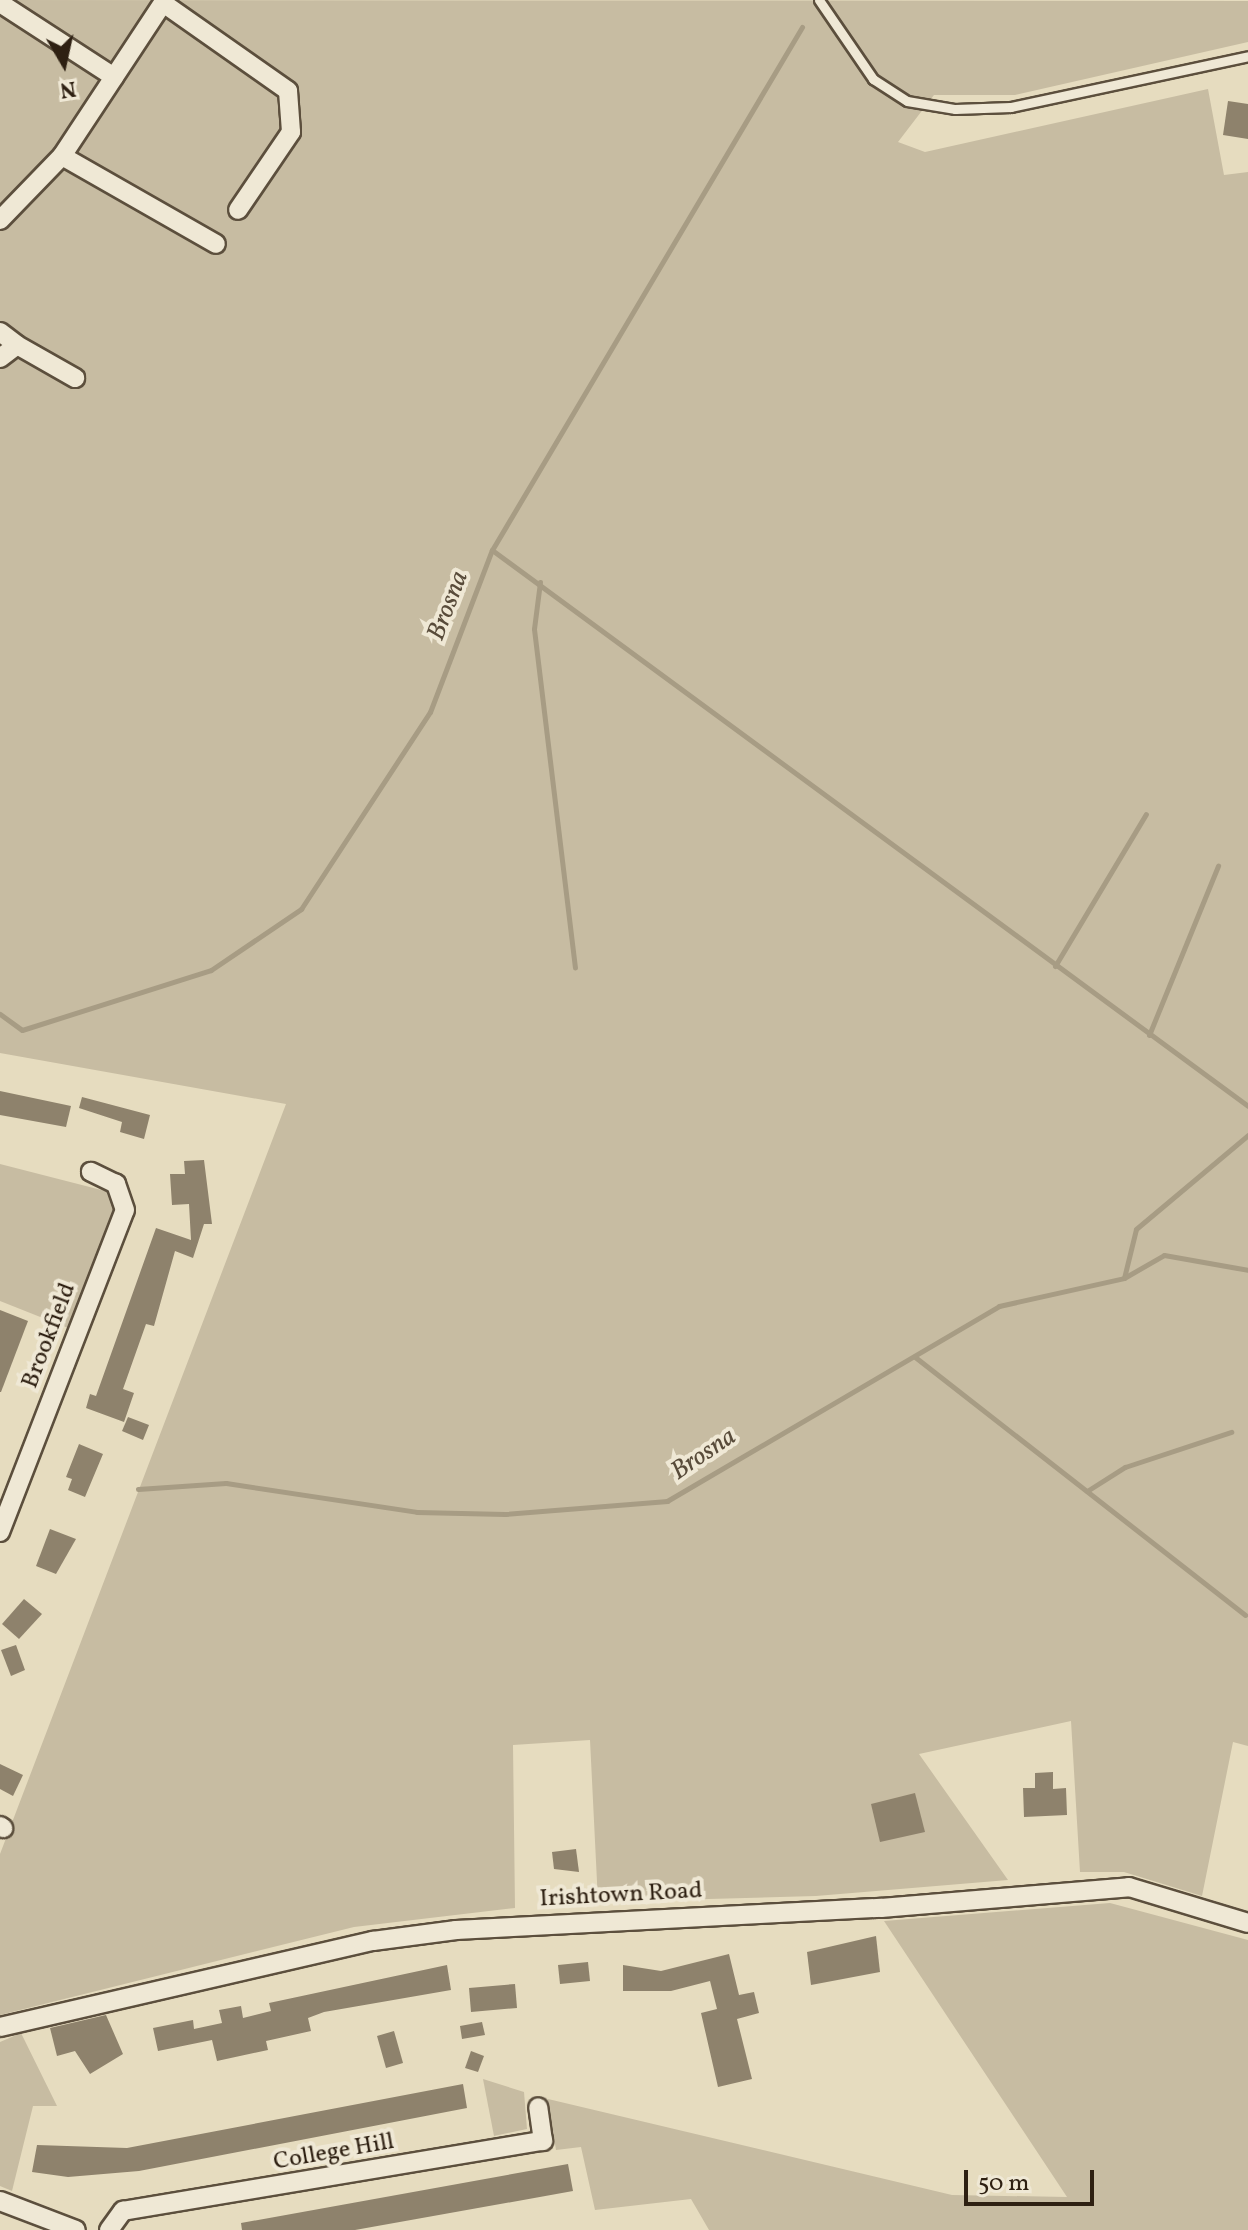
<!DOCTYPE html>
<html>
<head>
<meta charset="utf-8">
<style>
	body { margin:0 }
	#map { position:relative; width:1248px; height:2230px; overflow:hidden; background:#e6dcbf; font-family:Vollkorn,serif }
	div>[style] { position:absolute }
	.green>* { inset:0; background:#c7bca2 }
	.stream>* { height:5px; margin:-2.5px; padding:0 2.5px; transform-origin:2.5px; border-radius:2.5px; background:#a79c84 }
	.building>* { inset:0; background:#8e826c }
	.roads { filter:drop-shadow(2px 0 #5c4f3d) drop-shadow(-2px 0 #5c4f3d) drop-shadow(0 2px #5c4f3d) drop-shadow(0 -2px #5c4f3d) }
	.service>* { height:9px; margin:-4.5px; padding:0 4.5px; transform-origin:4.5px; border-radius:4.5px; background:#efe8d5 }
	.minor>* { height:18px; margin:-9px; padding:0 9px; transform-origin:9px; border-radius:9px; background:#efe8d5 }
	span { translate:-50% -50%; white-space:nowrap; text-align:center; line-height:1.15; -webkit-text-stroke:8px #efe8d5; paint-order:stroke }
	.street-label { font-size:24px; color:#2e2012 }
	.water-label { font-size:26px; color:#584b3a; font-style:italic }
	.north { position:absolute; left:24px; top:24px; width:80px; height:80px; -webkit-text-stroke:6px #efe8d5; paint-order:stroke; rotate:171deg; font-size:22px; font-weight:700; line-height:32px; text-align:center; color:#2e2012 }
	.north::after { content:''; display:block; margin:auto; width:28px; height:36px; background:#2e2012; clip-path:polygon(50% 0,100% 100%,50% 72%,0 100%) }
	.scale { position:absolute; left:964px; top:2170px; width:130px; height:36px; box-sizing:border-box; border:4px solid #2e2012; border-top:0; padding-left:10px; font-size:24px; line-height:28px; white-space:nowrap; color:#2e2012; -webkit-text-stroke:6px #efe8d5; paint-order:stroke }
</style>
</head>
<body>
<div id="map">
	<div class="green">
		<i style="clip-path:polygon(0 0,1248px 1px,1248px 42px,1015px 95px,934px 95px,898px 142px,925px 152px,1208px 89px,1224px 175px,1248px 172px,1248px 1746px,1233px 1742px,1202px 1896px,1124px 1872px,1080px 1872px,1071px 1721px,919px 1754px,1008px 1880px,816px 1896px,598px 1902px,590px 1740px,513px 1745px,515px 1908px,354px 1927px,0 2015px,0 1854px,286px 1104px,0 1053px)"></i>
		<i style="clip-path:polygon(0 1164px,113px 1193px,117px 1204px,68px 1328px,0 1301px)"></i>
		<i style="clip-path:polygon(1110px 1903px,1248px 1940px,1248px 2230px,709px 2230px,691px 2199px,595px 2210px,581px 2147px,556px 2150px,548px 2099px,952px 2195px,1067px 2197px,884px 1921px)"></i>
		<i style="clip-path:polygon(21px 2033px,57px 2106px,33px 2106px,12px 2191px,0 2186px,0 2042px)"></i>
		<i style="clip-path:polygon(483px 2079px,524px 2092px,527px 2129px,494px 2136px)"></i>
	</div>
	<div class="stream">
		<i style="left:492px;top:550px;width:938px;rotate:36.33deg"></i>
		<i style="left:540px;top:582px;width:47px;rotate:97.3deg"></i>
		<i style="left:534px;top:629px;width:341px;rotate:83.1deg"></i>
		<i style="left:1055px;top:966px;width:177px;rotate:-59.1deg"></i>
		<i style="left:0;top:1014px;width:27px;rotate:36deg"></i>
		<i style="left:22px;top:1030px;width:198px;rotate:-17.6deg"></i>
		<i style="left:211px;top:970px;width:109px;rotate:-34.1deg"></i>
		<i style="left:301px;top:909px;width:235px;rotate:-56.8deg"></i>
		<i style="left:430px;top:712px;width:173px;rotate:-69.1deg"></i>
		<i style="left:492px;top:550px;width:608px;rotate:-59.34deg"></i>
		<i style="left:1149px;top:1035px;width:183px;rotate:-67.8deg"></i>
		<i style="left:1124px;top:1278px;width:50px;rotate:-76.2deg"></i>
		<i style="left:1136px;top:1229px;width:146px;rotate:-40deg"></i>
		<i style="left:915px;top:1357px;width:419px;rotate:38deg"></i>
		<i style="left:138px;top:1489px;width:88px;rotate:-3.9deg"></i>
		<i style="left:226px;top:1483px;width:193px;rotate:8.6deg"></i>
		<i style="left:417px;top:1512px;width:88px;rotate:1.3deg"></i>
		<i style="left:505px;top:1514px;width:163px;rotate:-4.6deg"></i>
		<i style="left:667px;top:1501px;width:385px;rotate:-30.4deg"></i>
		<i style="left:999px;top:1306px;width:128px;rotate:-12.6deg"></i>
		<i style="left:1124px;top:1278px;width:46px;rotate:-29.9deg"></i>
		<i style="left:1164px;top:1255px;width:85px;rotate:10.1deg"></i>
		<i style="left:1087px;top:1491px;width:45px;rotate:-32.3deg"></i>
		<i style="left:1125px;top:1467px;width:112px;rotate:-18.3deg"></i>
	</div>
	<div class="building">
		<i style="clip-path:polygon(1228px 101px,1248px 104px,1248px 139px,1223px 135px)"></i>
		<i style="clip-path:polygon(0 1091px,71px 1106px,66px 1127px,0 1115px)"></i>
		<i style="clip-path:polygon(82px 1097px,150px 1115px,144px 1139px,120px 1132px,122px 1122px,79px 1108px)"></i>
		<i style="clip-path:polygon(204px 1160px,212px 1224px,204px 1224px,193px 1258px,175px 1251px,154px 1326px,146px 1324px,123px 1389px,134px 1393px,124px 1422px,86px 1408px,90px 1394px,96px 1396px,156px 1228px,191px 1240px,189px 1204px,172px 1205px,170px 1174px,185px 1174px,184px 1161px)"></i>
		<i style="clip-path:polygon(0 1310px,28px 1321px,1px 1392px,0 1392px)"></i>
		<i style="clip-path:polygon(128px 1417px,149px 1425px,143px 1440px,122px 1431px)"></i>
		<i style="clip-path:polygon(79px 1444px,103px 1454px,85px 1497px,68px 1490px,72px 1479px,66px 1477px)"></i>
		<i style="clip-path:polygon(50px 1529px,76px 1539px,56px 1574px,36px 1566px)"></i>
		<i style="clip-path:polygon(24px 1599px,42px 1614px,19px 1639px,2px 1624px)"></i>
		<i style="clip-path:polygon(16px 1645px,25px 1670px,11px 1676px,1px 1650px)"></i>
		<i style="clip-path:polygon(0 1764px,23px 1775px,13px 1796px,0 1789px)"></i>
		<i style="clip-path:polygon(1053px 1772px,1053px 1789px,1066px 1788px,1067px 1815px,1024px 1817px,1023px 1788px,1035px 1788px,1035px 1773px)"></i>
		<i style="clip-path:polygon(915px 1793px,925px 1832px,880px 1842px,871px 1804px)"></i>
		<i style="clip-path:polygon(576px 1849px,579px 1872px,554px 1869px,552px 1852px)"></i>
		<i style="clip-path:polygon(876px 1936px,880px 1972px,811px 1985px,807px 1952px)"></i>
		<i style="clip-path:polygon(729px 1954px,739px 1995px,754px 1992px,759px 2013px,737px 2019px,752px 2079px,718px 2087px,701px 2013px,717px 2009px,710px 1981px,671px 1991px,623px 1991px,623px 1965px,661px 1971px)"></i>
		<i style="clip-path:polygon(588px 1962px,590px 1981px,560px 1984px,558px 1965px)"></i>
		<i style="clip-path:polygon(447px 1965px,451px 1990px,324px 2012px,308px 2018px,311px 2031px,266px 2041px,268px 2050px,217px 2061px,212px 2040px,158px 2051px,153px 2028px,193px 2020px,194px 2029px,222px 2023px,219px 2010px,241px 2006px,243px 2018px,271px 2011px,269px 2003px)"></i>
		<i style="clip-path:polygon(515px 1984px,517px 2008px,471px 2012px,469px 1988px)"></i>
		<i style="clip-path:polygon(106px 2015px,123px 2054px,90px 2074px,75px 2051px,57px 2056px,50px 2028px)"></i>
		<i style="clip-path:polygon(482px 2022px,485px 2035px,462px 2039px,460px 2026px)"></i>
		<i style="clip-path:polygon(394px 2031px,403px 2063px,386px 2068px,377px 2036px)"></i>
		<i style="clip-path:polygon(471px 2051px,484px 2056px,478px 2072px,465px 2068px)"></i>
		<i style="clip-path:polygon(463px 2084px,467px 2108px,139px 2171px,68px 2177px,32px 2172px,37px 2145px,127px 2148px)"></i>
		<i style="clip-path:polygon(568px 2164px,573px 2191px,355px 2230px,242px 2230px,241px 2223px)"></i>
	</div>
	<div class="roads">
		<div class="service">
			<i style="left:819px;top:0;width:96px;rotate:55.6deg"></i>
			<i style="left:873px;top:79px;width:40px;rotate:32.9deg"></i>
			<i style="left:907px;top:101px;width:49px;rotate:9.5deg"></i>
			<i style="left:955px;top:109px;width:56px;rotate:-2deg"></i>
			<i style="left:1011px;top:107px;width:242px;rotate:-12.1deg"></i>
		</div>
		<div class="minor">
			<i style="left:0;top:3px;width:136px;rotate:33deg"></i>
			<i style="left:62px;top:156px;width:183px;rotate:-56.6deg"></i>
			<i style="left:163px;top:3px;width:153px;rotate:35.1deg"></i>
			<i style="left:288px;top:91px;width:41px;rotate:85.8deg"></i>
			<i style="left:291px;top:132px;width:94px;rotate:124.2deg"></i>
			<i style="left:0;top:220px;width:89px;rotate:-45.9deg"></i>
			<i style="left:62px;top:156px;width:177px;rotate:29.7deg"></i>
			<i style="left:0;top:332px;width:21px;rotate:37deg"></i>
			<i style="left:0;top:358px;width:21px;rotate:-37deg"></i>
			<i style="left:17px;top:345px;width:67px;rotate:29.6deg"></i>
			<i style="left:0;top:1532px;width:345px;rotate:-68.8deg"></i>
			<i style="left:125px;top:1210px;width:28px;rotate:-109deg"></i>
			<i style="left:116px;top:1184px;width:28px;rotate:-154deg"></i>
			<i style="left:0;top:1826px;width:4px;rotate:34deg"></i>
			<i style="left:0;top:2027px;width:383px;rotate:-13deg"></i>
			<i style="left:373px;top:1941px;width:84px;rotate:-7.5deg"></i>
			<i style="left:456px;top:1930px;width:426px;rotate:-3deg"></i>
			<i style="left:881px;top:1908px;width:249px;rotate:-4.8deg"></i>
			<i style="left:1129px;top:1887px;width:124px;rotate:16.8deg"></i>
			<i style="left:0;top:2201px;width:81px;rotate:20.9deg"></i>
			<i style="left:109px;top:2230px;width:24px;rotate:-54deg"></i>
			<i style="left:123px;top:2211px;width:426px;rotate:-9.5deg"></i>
			<i style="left:543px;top:2141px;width:34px;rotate:-98deg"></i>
		</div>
	</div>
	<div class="street-label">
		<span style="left:50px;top:1336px;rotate:-69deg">Brookfield</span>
		<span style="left:621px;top:1896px;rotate:-3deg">Irishtown Road</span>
		<span style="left:334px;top:2153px;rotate:-10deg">College Hill</span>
	</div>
	<div class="water-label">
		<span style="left:449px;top:606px;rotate:-69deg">Brosna</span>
		<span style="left:704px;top:1455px;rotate:-34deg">Brosna</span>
	</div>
	<div class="north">N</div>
	<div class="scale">50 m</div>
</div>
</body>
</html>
